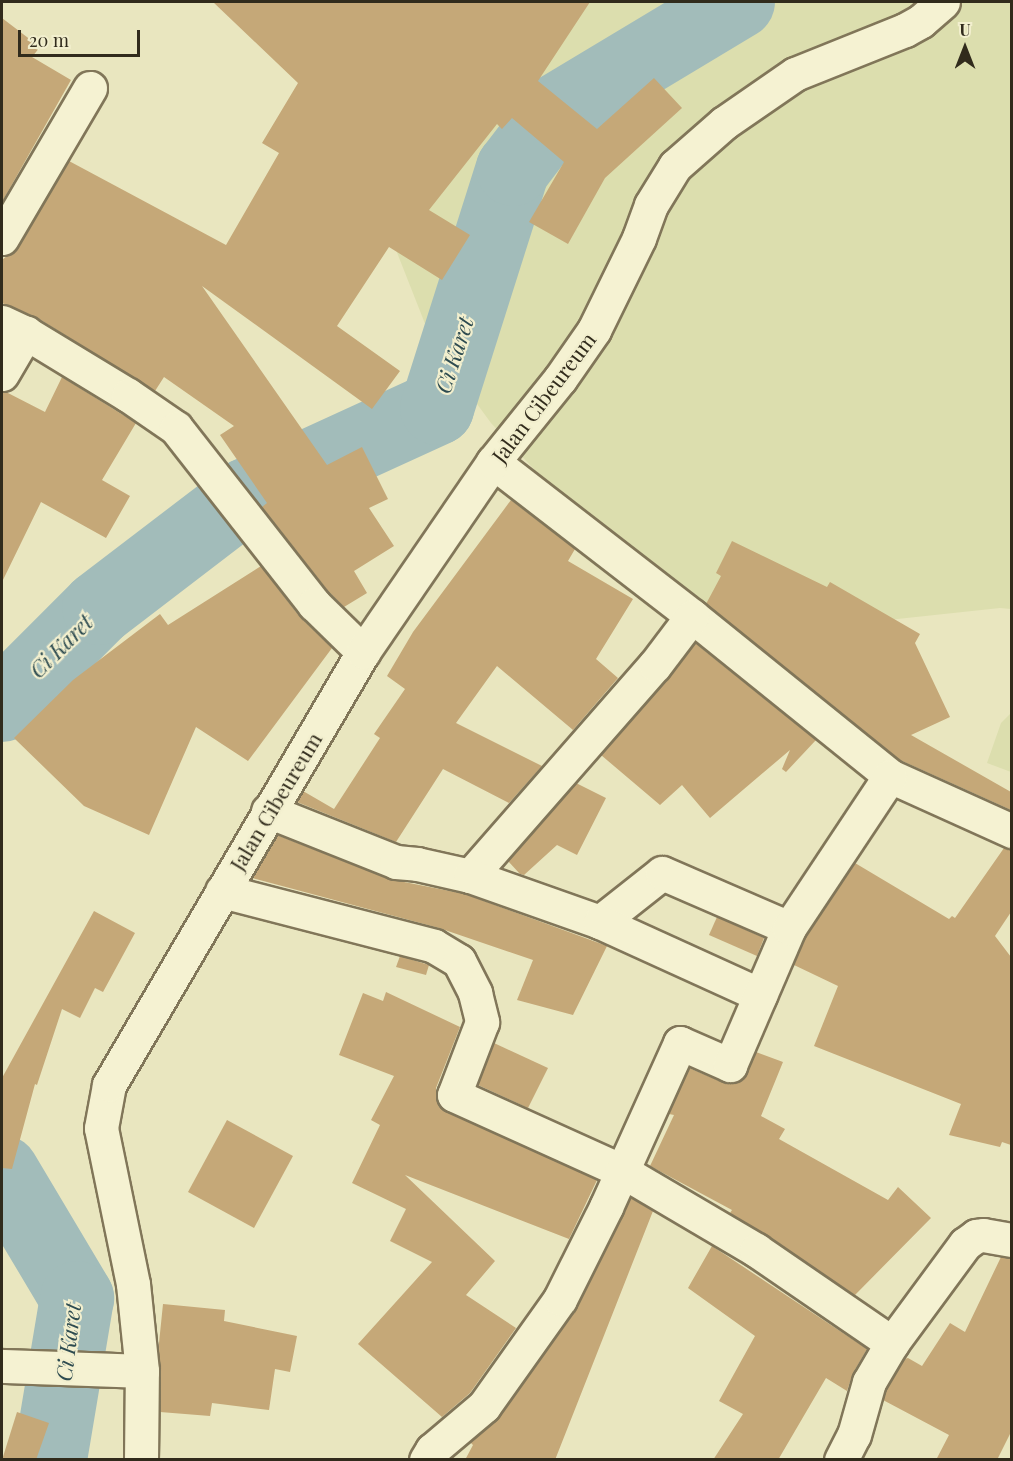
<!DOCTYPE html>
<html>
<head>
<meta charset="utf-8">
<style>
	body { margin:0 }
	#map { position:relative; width:1013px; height:1461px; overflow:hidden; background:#e9e6bf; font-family:"Playfair Display",serif }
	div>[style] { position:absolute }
	.farmland>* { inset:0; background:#dcdeae }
	.river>* { height:74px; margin:-37px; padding:0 37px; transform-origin:37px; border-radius:37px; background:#a2bcba }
	.building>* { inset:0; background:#c5a878 }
	.roads { filter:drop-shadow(2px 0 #817659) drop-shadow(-2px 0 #817659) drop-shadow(0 2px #817659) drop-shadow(0 -2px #817659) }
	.street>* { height:33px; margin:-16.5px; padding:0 16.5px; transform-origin:16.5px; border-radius:16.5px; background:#f5f2d2 }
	span { translate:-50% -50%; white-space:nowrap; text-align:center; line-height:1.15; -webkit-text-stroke:4.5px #f2efce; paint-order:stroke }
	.street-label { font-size:21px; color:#312b1c }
	.water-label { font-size:22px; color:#2d4b50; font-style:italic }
	.frame { position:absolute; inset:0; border:3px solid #312b1c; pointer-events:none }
	.north { position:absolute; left:935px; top:18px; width:60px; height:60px; -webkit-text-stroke:4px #f2efce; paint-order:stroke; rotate:0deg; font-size:16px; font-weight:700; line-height:24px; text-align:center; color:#312b1c }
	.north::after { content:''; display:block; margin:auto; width:21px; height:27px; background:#312b1c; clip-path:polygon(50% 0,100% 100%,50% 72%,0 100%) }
	.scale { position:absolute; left:18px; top:30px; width:122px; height:27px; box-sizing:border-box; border:3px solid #312b1c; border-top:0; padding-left:8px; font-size:18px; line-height:21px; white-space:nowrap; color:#312b1c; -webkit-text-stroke:4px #f2efce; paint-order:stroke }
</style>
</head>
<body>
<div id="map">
	<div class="farmland">
		<i style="clip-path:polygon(575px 2px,1011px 2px,1011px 609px,1000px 608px,804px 629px,703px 608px,555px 492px,491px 423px,433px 344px,396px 250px,481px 71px)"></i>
		<i style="clip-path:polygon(1011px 713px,1011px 772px,987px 763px,1001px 723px)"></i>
	</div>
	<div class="river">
		<i style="left:2px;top:705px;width:137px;rotate:-45deg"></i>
		<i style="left:99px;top:608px;width:186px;rotate:-37.4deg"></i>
		<i style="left:247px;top:495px;width:209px;rotate:-24.6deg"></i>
		<i style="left:437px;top:408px;width:251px;rotate:-72.4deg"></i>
		<i style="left:513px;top:169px;width:74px;rotate:-52.7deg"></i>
		<i style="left:558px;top:110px;width:210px;rotate:-31deg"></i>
		<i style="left:2px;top:1172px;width:147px;rotate:59.2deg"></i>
		<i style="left:77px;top:1298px;width:164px;rotate:99.5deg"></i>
	</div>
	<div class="building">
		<i style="clip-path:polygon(213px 2px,590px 2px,538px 81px,597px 129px,654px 78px,682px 108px,605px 178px,568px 244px,529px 222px,564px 162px,512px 118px,502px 129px,497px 124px,429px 210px,470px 235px,442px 280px,389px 247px,337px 326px,400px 371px,372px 409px,202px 286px,327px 465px,362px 447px,388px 499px,369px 508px,394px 546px,354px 571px,367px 593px,344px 607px,328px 591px,262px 507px,267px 503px,220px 435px,234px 426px,164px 377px,155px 391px,36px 317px,2px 303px,2px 260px,18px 247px,69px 161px,226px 245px,279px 153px,262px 143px,298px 83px)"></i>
		<i style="clip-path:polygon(2px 18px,40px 47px,32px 57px,71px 80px,2px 202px)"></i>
		<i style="clip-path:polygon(62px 377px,136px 423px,102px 480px,130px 496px,106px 538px,41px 502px,2px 582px,2px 393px,6px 392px,45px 412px)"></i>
		<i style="clip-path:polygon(511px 500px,575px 549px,568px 561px,633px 599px,596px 659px,618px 678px,573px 730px,497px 666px,456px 723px,542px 766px,509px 803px,443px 769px,396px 842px,297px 802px,303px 791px,334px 809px,380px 738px,374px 734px,405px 689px,387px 676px,413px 632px)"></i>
		<i style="clip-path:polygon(732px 541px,827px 587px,830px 582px,920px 634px,915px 643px,950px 717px,911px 735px,1011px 792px,1011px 810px,900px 760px,706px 604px,721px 576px,716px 573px)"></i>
		<i style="clip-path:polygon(261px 566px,299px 616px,332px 648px,248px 761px,196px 727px,149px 835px,84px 806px,14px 738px,73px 680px,160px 614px,168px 625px)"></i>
		<i style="clip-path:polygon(695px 643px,816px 740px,786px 772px,782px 769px,790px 750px,710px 818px,682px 785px,660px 805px,601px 755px,669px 677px)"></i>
		<i style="clip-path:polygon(576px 783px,606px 798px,577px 855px,557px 845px,524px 875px,520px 874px,508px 861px)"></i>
		<i style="clip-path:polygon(277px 835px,389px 879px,465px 894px,607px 946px,573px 1015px,517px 1000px,533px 960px,439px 928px,252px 878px)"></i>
		<i style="clip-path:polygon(1004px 848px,1011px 849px,1011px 912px,995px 936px,1011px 957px,1011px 1145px,1002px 1142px,1000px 1147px,949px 1135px,961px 1104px,814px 1046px,838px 986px,794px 965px,806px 937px,855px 863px,949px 919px,952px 916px,955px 918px)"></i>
		<i style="clip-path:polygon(94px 911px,135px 933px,103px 992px,95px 988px,80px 1018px,62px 1009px,37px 1085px,35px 1084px,12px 1169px,2px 1168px,2px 1078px)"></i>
		<i style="clip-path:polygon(717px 917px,764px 938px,757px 956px,709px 935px)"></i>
		<i style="clip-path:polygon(400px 956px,429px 965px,426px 975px,396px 967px)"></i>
		<i style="clip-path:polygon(386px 992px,460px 1027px,436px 1088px,436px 1098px,439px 1107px,597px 1180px,569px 1239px,405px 1175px,495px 1261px,466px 1295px,516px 1328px,470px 1393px,442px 1417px,358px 1344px,432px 1262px,390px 1241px,406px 1209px,352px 1183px,380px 1125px,371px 1120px,394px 1076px,339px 1055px,363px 993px,383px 1001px)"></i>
		<i style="clip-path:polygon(494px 1043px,548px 1068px,528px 1108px,478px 1085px)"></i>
		<i style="clip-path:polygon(756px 1052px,783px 1062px,761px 1116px,785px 1129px,779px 1139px,888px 1200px,898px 1187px,931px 1218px,855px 1295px,730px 1213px,732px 1210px,650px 1166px,674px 1115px,669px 1114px,689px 1068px,722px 1082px,733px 1083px,741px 1080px,747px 1073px)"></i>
		<i style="clip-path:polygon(227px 1120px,293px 1156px,254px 1228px,188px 1192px)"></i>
		<i style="clip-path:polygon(631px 1198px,653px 1211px,555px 1460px,465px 1460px,473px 1445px,470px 1442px,499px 1417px,575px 1310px)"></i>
		<i style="clip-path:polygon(712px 1246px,867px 1349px,853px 1373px,847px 1391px,826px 1378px,778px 1460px,713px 1460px,743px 1414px,719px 1401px,755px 1336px,688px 1288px)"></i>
		<i style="clip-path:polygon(1001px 1257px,1011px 1258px,1011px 1432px,997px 1460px,936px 1460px,949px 1435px,883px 1400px,886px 1389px,904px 1359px,908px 1358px,922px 1366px,950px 1323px,965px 1332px)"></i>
		<i style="clip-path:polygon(163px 1304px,225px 1310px,224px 1321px,297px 1336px,290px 1372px,275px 1369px,269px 1410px,212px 1403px,210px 1416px,160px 1412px,159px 1343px)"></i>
		<i style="clip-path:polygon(17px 1412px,49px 1423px,36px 1460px,2px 1460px)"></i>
	</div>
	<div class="roads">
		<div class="street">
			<i style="left:2px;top:238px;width:174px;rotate:-59.6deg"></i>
			<i style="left:2px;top:322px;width:26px;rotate:25deg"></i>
			<i style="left:26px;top:333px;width:119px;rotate:31.3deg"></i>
			<i style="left:128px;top:395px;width:58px;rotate:34.5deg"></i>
			<i style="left:176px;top:428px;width:224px;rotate:51.9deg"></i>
			<i style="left:314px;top:604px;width:69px;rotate:44.4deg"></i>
			<i style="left:2px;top:374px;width:48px;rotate:-59.7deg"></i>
			<i style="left:493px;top:462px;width:252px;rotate:37.7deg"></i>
			<i style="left:692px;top:616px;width:255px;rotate:38.9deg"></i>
			<i style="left:890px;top:776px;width:134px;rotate:24.3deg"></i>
			<i style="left:268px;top:811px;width:138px;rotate:21.7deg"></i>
			<i style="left:396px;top:862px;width:21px;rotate:5deg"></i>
			<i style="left:417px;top:864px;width:54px;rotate:12.8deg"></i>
			<i style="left:470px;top:876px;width:281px;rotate:-48.8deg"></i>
			<i style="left:655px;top:665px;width:61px;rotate:-52.9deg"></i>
			<i style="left:470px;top:876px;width:138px;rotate:19.5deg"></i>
			<i style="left:600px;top:922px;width:79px;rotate:-38.3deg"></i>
			<i style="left:662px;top:873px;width:138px;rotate:23.4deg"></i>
			<i style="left:222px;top:891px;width:219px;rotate:14.5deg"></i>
			<i style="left:434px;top:946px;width:29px;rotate:31deg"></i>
			<i style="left:459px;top:961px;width:36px;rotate:63deg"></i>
			<i style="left:475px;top:993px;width:30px;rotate:76deg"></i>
			<i style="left:482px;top:1022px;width:78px;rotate:111deg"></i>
			<i style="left:454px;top:1095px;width:184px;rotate:24.3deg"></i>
			<i style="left:622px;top:1171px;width:156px;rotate:30.5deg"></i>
			<i style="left:756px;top:1250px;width:165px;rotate:34.4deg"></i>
			<i style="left:600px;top:922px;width:176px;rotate:24.5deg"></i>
			<i style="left:2px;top:1366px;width:140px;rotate:2deg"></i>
			<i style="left:141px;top:1460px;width:89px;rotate:-89.4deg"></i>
			<i style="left:142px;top:1371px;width:87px;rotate:-95.9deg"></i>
			<i style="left:133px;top:1284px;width:159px;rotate:-101.6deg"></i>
			<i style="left:101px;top:1128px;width:44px;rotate:-79.5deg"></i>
			<i style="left:109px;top:1085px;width:502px;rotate:-59.6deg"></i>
			<i style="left:363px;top:652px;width:230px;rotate:-55.6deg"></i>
			<i style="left:493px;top:462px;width:107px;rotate:-51.1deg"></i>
			<i style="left:560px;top:379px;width:60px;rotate:-55.2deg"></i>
			<i style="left:594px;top:330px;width:102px;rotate:-63.9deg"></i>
			<i style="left:639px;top:238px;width:35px;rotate:-70deg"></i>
			<i style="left:651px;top:205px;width:46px;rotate:-58.4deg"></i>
			<i style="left:675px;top:166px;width:65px;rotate:-41.3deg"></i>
			<i style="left:724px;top:123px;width:86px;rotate:-34.6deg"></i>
			<i style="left:795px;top:74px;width:118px;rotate:-21.8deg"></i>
			<i style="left:905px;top:30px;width:18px;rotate:-29deg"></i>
			<i style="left:921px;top:21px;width:29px;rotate:-41deg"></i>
			<i style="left:426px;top:1460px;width:12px;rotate:-59deg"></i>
			<i style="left:432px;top:1450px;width:68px;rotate:-40.2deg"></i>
			<i style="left:484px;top:1406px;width:131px;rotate:-54.6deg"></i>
			<i style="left:560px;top:1299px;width:103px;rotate:-63.4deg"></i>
			<i style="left:606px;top:1207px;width:180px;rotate:-65.7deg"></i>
			<i style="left:680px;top:1043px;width:55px;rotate:23.7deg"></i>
			<i style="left:730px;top:1065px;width:149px;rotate:-66.7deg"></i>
			<i style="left:789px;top:928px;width:182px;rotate:-56.4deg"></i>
			<i style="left:841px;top:1460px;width:28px;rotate:-63deg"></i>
			<i style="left:854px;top:1435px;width:55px;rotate:-74.2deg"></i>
			<i style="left:869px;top:1382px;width:45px;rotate:-59.5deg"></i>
			<i style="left:892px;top:1343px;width:123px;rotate:-53.6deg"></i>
			<i style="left:965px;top:1244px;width:14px;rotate:-36deg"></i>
			<i style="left:976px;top:1236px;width:7px;rotate:-8deg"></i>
			<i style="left:983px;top:1235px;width:29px;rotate:10deg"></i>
		</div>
	</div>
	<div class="street-label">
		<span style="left:543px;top:397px;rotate:-53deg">Jalan Cibeureum</span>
		<span style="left:275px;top:801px;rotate:-59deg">Jalan Cibeureum</span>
	</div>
	<div class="water-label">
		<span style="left:454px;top:355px;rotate:-72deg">Ci Karet</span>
		<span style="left:61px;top:646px;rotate:-45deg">Ci Karet</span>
		<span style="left:68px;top:1342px;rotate:-83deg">Ci Karet</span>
	</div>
	<div class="frame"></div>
	<div class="north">U</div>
	<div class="scale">20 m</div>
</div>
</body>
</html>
